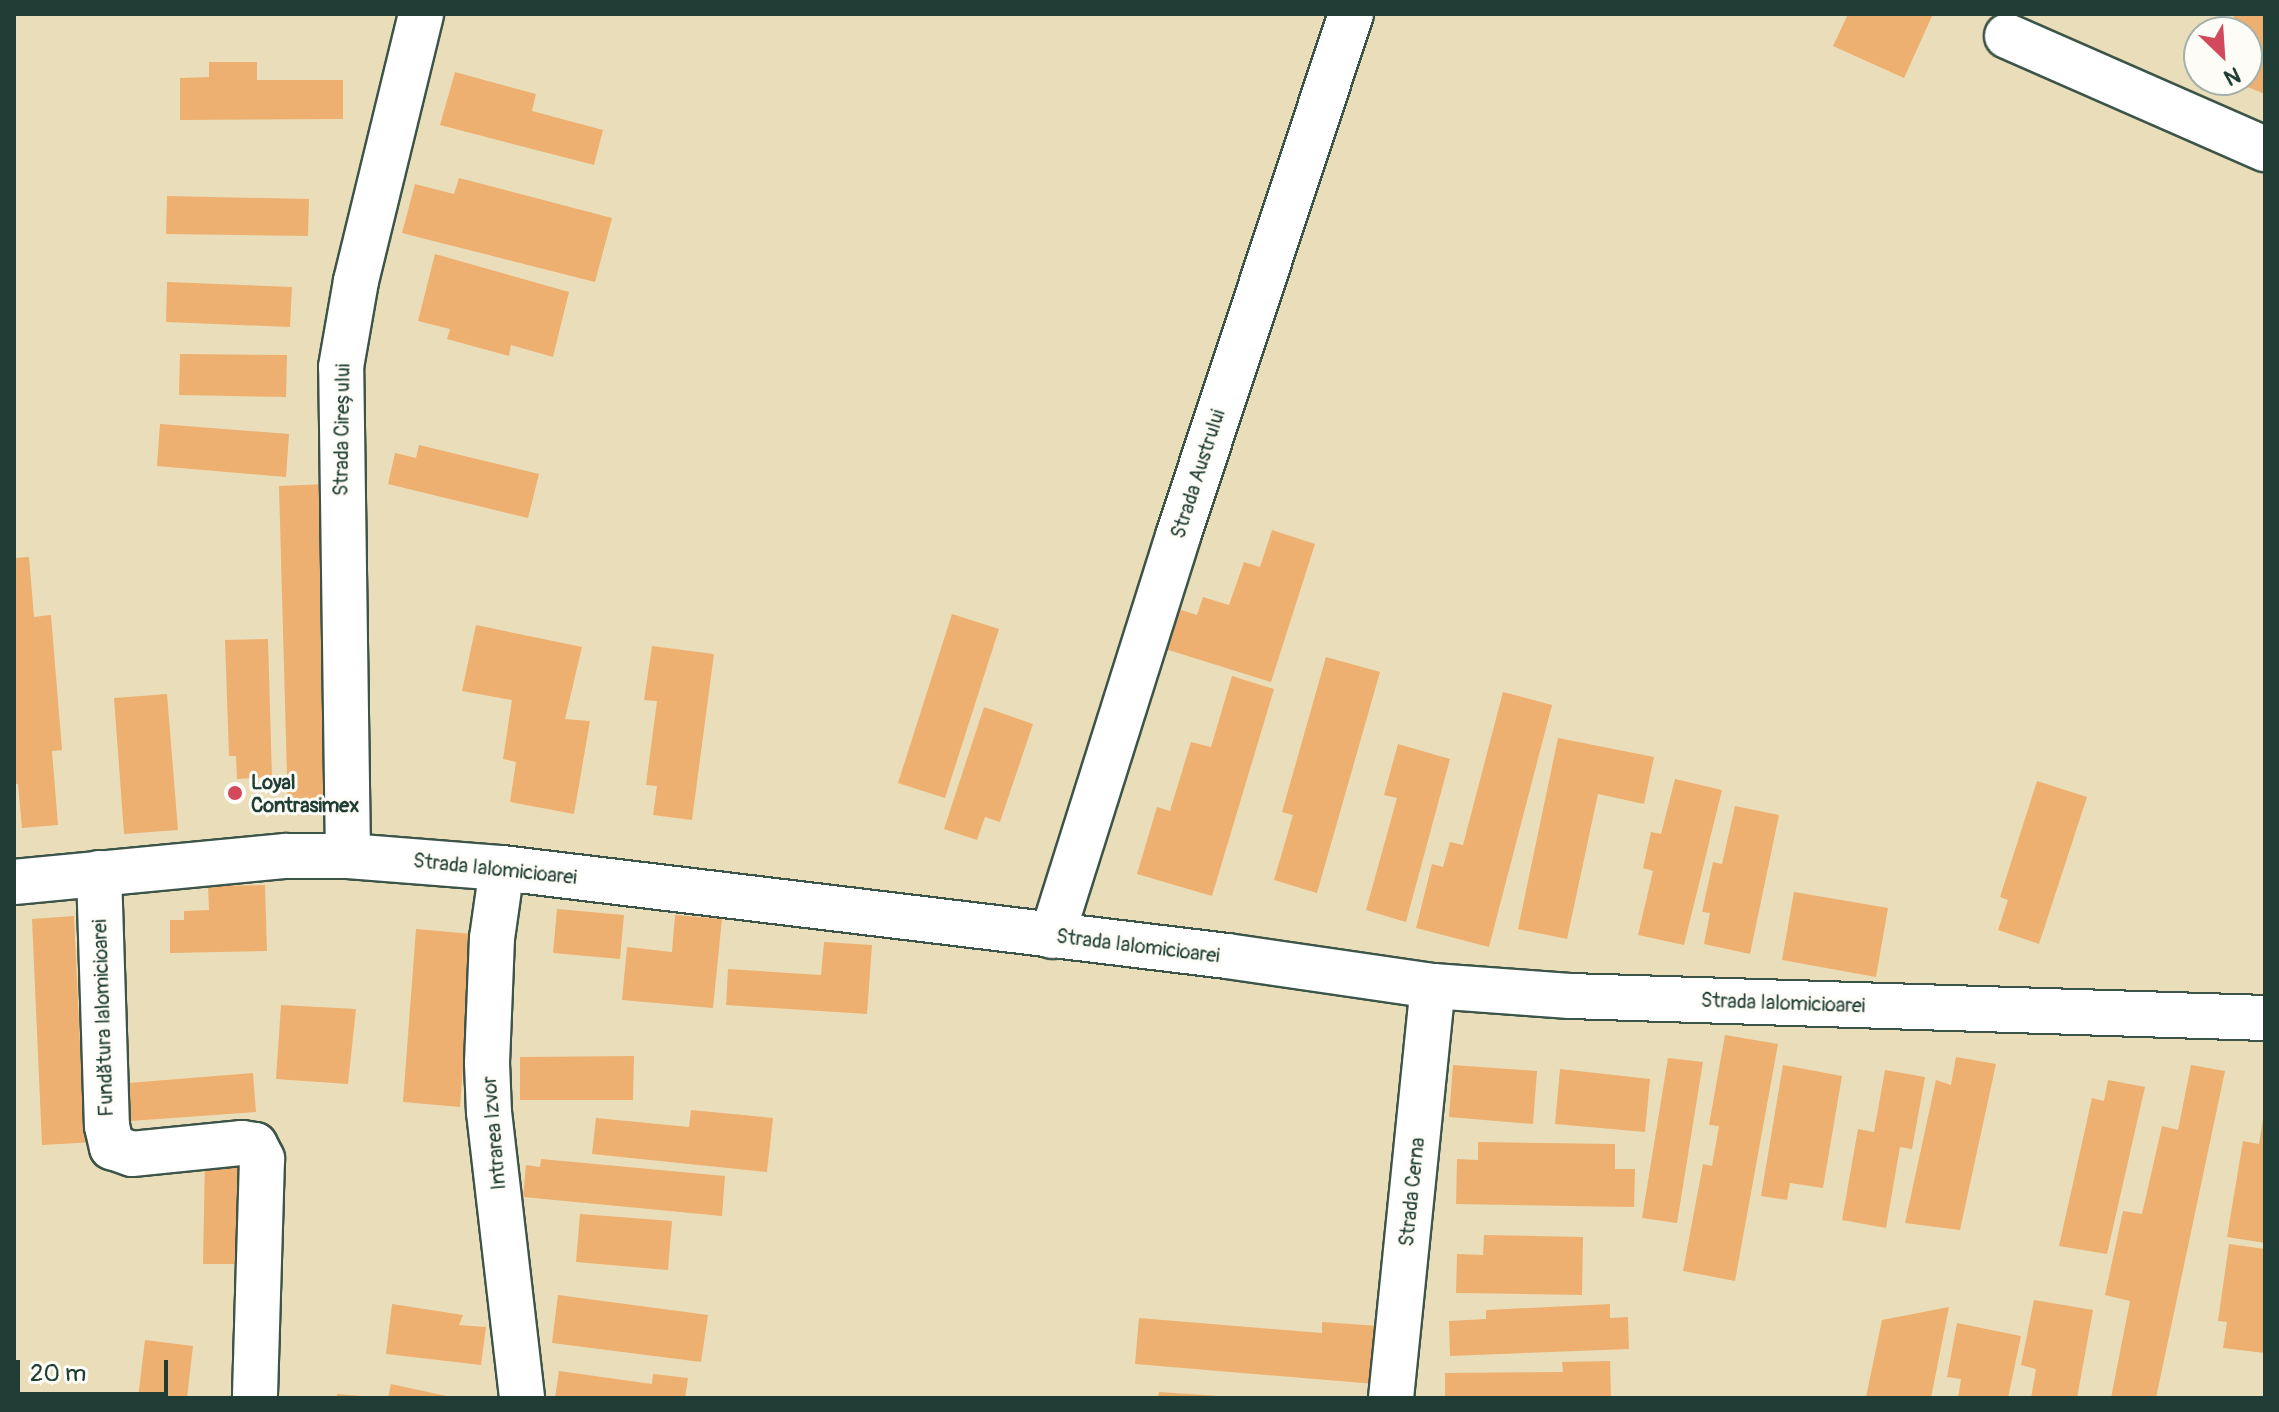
<!DOCTYPE html>
<html>
<head>
<meta charset="utf-8">
<style>
	body { margin:0 }
	#map { position:relative; width:2279px; height:1412px; overflow:hidden; background:#eadeba; font-family:Pangolin,sans-serif }
	div>[style] { position:absolute }
	.building>* { inset:0; background:#edb070 }
	.roads { filter:drop-shadow(2px 0 #3d5548) drop-shadow(-2px 0 #3d5548) drop-shadow(0 2px #3d5548) drop-shadow(0 -2px #3d5548) }
	.street>* { height:44px; margin:-22px; padding:0 22px; transform-origin:22px; border-radius:22px; background:#fff }
	.dots>* { width:22px; height:22px; translate:-50% -50%; box-sizing:border-box; border:4px solid #fdfcf7; border-radius:50% }
	span { translate:-50% -50%; white-space:nowrap; text-align:center; line-height:1.15; -webkit-text-stroke:6px #fdfcf7; paint-order:stroke }
	.street-label { font-size:20px; color:#1f3d34 }
	.poi-label { font-size:20px; color:#1f3d34; font-weight:700 }
	.left { translate:0 -50%; text-align:left }
	.frame { position:absolute; inset:0; border:16px solid #1f3d34; pointer-events:none }
	.north { position:absolute; left:2183px; top:16px; width:80px; height:80px; box-sizing:border-box; background:#fdfcf7; border:2px solid #a4b0a9; border-radius:50%; rotate:155deg; font-size:22px; font-weight:700; line-height:32px; text-align:center; color:#1f3d34 }
	.north::after { content:''; display:block; margin:auto; width:28px; height:36px; background:#d1495b; clip-path:polygon(50% 0,100% 100%,50% 72%,0 100%) }
	.scale { position:absolute; left:16px; top:1360px; width:152px; height:36px; box-sizing:border-box; border:4px solid #1f3d34; border-top:0; padding-left:10px; font-size:24px; line-height:28px; white-space:nowrap; color:#1f3d34; -webkit-text-stroke:6px #fdfcf7; paint-order:stroke }
</style>
</head>
<body>
<div id="map">
	<div class="building">
		<i style="clip-path:polygon(1848px 14px,1933px 14px,1904px 78px,1833px 46px)"></i>
		<i style="clip-path:polygon(2235px 14px,2265px 14px,2265px 94px,2230px 80px,2247px 80px,2247px 32px,2228px 32px)"></i>
		<i style="clip-path:polygon(209px 62px,257px 62px,257px 80px,343px 80px,343px 119px,180px 120px,180px 78px,209px 77px)"></i>
		<i style="clip-path:polygon(455px 72px,536px 94px,532px 111px,603px 130px,594px 165px,440px 125px)"></i>
		<i style="clip-path:polygon(459px 178px,612px 218px,595px 282px,402px 233px,415px 184px,454px 194px)"></i>
		<i style="clip-path:polygon(167px 196px,309px 199px,308px 236px,166px 234px)"></i>
		<i style="clip-path:polygon(435px 254px,569px 292px,553px 357px,511px 345px,509px 356px,447px 339px,450px 329px,418px 321px)"></i>
		<i style="clip-path:polygon(167px 282px,292px 287px,290px 327px,166px 322px)"></i>
		<i style="clip-path:polygon(180px 354px,287px 355px,286px 397px,179px 395px)"></i>
		<i style="clip-path:polygon(160px 424px,289px 434px,286px 477px,157px 466px)"></i>
		<i style="clip-path:polygon(419px 445px,539px 474px,528px 518px,388px 484px,395px 453px,416px 458px)"></i>
		<i style="clip-path:polygon(327px 484px,337px 811px,288px 812px,279px 486px)"></i>
		<i style="clip-path:polygon(1272px 530px,1315px 544px,1271px 682px,1162px 648px,1175px 608px,1197px 615px,1203px 597px,1229px 605px,1244px 562px,1260px 567px)"></i>
		<i style="clip-path:polygon(29px 557px,34px 617px,51px 615px,62px 750px,52px 751px,58px 825px,22px 828px,18px 784px,14px 784px,14px 558px)"></i>
		<i style="clip-path:polygon(952px 614px,999px 629px,945px 798px,898px 783px)"></i>
		<i style="clip-path:polygon(476px 625px,582px 647px,565px 719px,590px 721px,574px 814px,510px 802px,516px 762px,503px 759px,512px 700px,462px 691px)"></i>
		<i style="clip-path:polygon(268px 639px,272px 777px,237px 779px,236px 756px,229px 756px,225px 640px)"></i>
		<i style="clip-path:polygon(652px 646px,714px 654px,692px 820px,653px 815px,657px 786px,646px 785px,657px 701px,644px 700px)"></i>
		<i style="clip-path:polygon(1326px 657px,1380px 672px,1317px 893px,1274px 880px,1293px 815px,1282px 812px)"></i>
		<i style="clip-path:polygon(1232px 676px,1274px 689px,1212px 896px,1137px 874px,1157px 807px,1170px 811px,1191px 742px,1211px 747px)"></i>
		<i style="clip-path:polygon(1503px 692px,1552px 705px,1489px 947px,1416px 928px,1432px 864px,1443px 867px,1450px 842px,1463px 845px)"></i>
		<i style="clip-path:polygon(167px 694px,178px 830px,124px 834px,114px 698px)"></i>
		<i style="clip-path:polygon(984px 707px,1033px 724px,1000px 822px,985px 817px,977px 840px,944px 829px)"></i>
		<i style="clip-path:polygon(1558px 738px,1654px 757px,1644px 804px,1598px 794px,1567px 939px,1518px 929px)"></i>
		<i style="clip-path:polygon(1398px 744px,1450px 759px,1406px 922px,1366px 910px,1397px 798px,1384px 795px)"></i>
		<i style="clip-path:polygon(1675px 779px,1722px 790px,1684px 945px,1638px 935px,1653px 871px,1643px 868px,1651px 832px,1661px 834px)"></i>
		<i style="clip-path:polygon(2037px 781px,2087px 797px,2039px 944px,1998px 930px,2008px 900px,2000px 897px)"></i>
		<i style="clip-path:polygon(1735px 806px,1779px 815px,1750px 954px,1704px 944px,1710px 913px,1702px 912px,1713px 862px,1722px 864px)"></i>
		<i style="clip-path:polygon(265px 885px,267px 951px,170px 953px,170px 920px,184px 920px,184px 911px,209px 910px,208px 886px)"></i>
		<i style="clip-path:polygon(1794px 892px,1888px 908px,1876px 977px,1782px 960px)"></i>
		<i style="clip-path:polygon(557px 909px,624px 915px,620px 959px,553px 953px)"></i>
		<i style="clip-path:polygon(675px 915px,722px 919px,713px 1008px,622px 1000px,627px 947px,672px 952px)"></i>
		<i style="clip-path:polygon(74px 916px,80px 1043px,91px 1042px,96px 1142px,42px 1145px,32px 919px)"></i>
		<i style="clip-path:polygon(416px 929px,473px 934px,460px 1107px,403px 1102px)"></i>
		<i style="clip-path:polygon(824px 942px,872px 945px,867px 1014px,726px 1005px,728px 969px,821px 975px)"></i>
		<i style="clip-path:polygon(281px 1005px,356px 1009px,348px 1084px,276px 1079px)"></i>
		<i style="clip-path:polygon(1725px 1035px,1778px 1044px,1735px 1281px,1683px 1271px,1703px 1164px,1712px 1166px,1719px 1126px,1709px 1125px)"></i>
		<i style="clip-path:polygon(634px 1056px,633px 1100px,520px 1100px,520px 1057px)"></i>
		<i style="clip-path:polygon(1956px 1057px,1996px 1064px,1960px 1230px,1905px 1223px,1936px 1080px,1951px 1085px)"></i>
		<i style="clip-path:polygon(1668px 1058px,1703px 1062px,1677px 1223px,1642px 1218px)"></i>
		<i style="clip-path:polygon(1453px 1065px,1537px 1071px,1533px 1124px,1449px 1117px)"></i>
		<i style="clip-path:polygon(1783px 1065px,1842px 1076px,1823px 1188px,1790px 1183px,1787px 1200px,1761px 1196px)"></i>
		<i style="clip-path:polygon(2191px 1065px,2225px 1071px,2156px 1398px,2111px 1398px,2130px 1301px,2105px 1295px,2123px 1211px,2142px 1214px,2162px 1126px,2178px 1130px)"></i>
		<i style="clip-path:polygon(1560px 1069px,1650px 1079px,1645px 1132px,1555px 1124px)"></i>
		<i style="clip-path:polygon(1885px 1070px,1925px 1077px,1912px 1149px,1900px 1147px,1886px 1228px,1842px 1220px,1858px 1129px,1874px 1132px)"></i>
		<i style="clip-path:polygon(253px 1073px,256px 1112px,131px 1121px,128px 1083px)"></i>
		<i style="clip-path:polygon(2108px 1080px,2145px 1087px,2107px 1254px,2059px 1246px,2092px 1098px,2104px 1101px)"></i>
		<i style="clip-path:polygon(691px 1110px,773px 1118px,767px 1172px,592px 1154px,596px 1118px,689px 1127px)"></i>
		<i style="clip-path:polygon(2263px 1119px,2265px 1119px,2265px 1243px,2227px 1237px,2243px 1141px,2259px 1144px)"></i>
		<i style="clip-path:polygon(1478px 1142px,1615px 1144px,1615px 1169px,1635px 1169px,1634px 1207px,1456px 1204px,1457px 1159px,1478px 1160px)"></i>
		<i style="clip-path:polygon(205px 1155px,248px 1156px,245px 1264px,203px 1264px)"></i>
		<i style="clip-path:polygon(541px 1159px,725px 1176px,722px 1216px,523px 1197px,526px 1165px,540px 1167px)"></i>
		<i style="clip-path:polygon(580px 1214px,672px 1221px,668px 1270px,576px 1262px)"></i>
		<i style="clip-path:polygon(1484px 1235px,1583px 1237px,1582px 1295px,1456px 1293px,1457px 1254px,1483px 1255px)"></i>
		<i style="clip-path:polygon(2229px 1244px,2265px 1249px,2265px 1353px,2223px 1348px,2227px 1322px,2218px 1321px)"></i>
		<i style="clip-path:polygon(558px 1295px,708px 1315px,701px 1362px,552px 1343px)"></i>
		<i style="clip-path:polygon(2034px 1300px,2093px 1310px,2077px 1398px,2031px 1398px,2036px 1369px,2021px 1365px)"></i>
		<i style="clip-path:polygon(392px 1304px,463px 1315px,459px 1325px,486px 1327px,481px 1365px,386px 1354px)"></i>
		<i style="clip-path:polygon(1610px 1304px,1610px 1318px,1628px 1317px,1629px 1349px,1450px 1356px,1449px 1321px,1486px 1319px,1486px 1310px)"></i>
		<i style="clip-path:polygon(1949px 1307px,1931px 1398px,1866px 1397px,1882px 1320px)"></i>
		<i style="clip-path:polygon(1139px 1318px,1322px 1333px,1322px 1322px,1379px 1326px,1375px 1384px,1135px 1364px)"></i>
		<i style="clip-path:polygon(1957px 1323px,2021px 1336px,2008px 1398px,1958px 1398px,1961px 1379px,1947px 1377px)"></i>
		<i style="clip-path:polygon(145px 1340px,193px 1346px,187px 1398px,138px 1398px)"></i>
		<i style="clip-path:polygon(1610px 1361px,1611px 1398px,1445px 1398px,1445px 1373px,1563px 1372px,1562px 1362px)"></i>
		<i style="clip-path:polygon(559px 1371px,652px 1384px,653px 1374px,688px 1378px,685px 1398px,555px 1398px)"></i>
		<i style="clip-path:polygon(391px 1384px,451px 1397px,450px 1398px,388px 1398px)"></i>
		<i style="clip-path:polygon(1159px 1392px,1219px 1396px,1218px 1398px,1158px 1398px)"></i>
		<i style="clip-path:polygon(337px 1394px,361px 1396px,361px 1398px,337px 1398px)"></i>
	</div>
	<div class="roads">
		<div class="street">
			<i style="left:2007px;top:36px;width:282px;rotate:23.7deg"></i>
			<i style="left:348px;top:856px;width:489px;rotate:-90.8deg"></i>
			<i style="left:341px;top:367px;width:87px;rotate:-80.1deg"></i>
			<i style="left:356px;top:281px;width:275px;rotate:-76.3deg"></i>
			<i style="left:502px;top:868px;width:71px;rotate:98.1deg"></i>
			<i style="left:492px;top:938px;width:125px;rotate:92.3deg"></i>
			<i style="left:487px;top:1063px;width:49px;rotate:87.7deg"></i>
			<i style="left:489px;top:1112px;width:288px;rotate:83.4deg"></i>
			<i style="left:99px;top:873px;width:253px;rotate:88.2deg"></i>
			<i style="left:107px;top:1126px;width:22px;rotate:77deg"></i>
			<i style="left:112px;top:1147px;width:21px;rotate:19deg"></i>
			<i style="left:132px;top:1154px;width:111px;rotate:-5.7deg"></i>
			<i style="left:242px;top:1143px;width:13px;rotate:9deg"></i>
			<i style="left:255px;top:1145px;width:16px;rotate:63deg"></i>
			<i style="left:262px;top:1159px;width:239px;rotate:91.7deg"></i>
			<i style="left:14px;top:882px;width:273px;rotate:-5.5deg"></i>
			<i style="left:286px;top:856px;width:62px"></i>
			<i style="left:348px;top:856px;width:154px;rotate:4.5deg"></i>
			<i style="left:502px;top:868px;width:730px;rotate:6.92deg"></i>
			<i style="left:1227px;top:956px;width:208px;rotate:8.3deg"></i>
			<i style="left:1433px;top:986px;width:137px;rotate:4.2deg"></i>
			<i style="left:1570px;top:996px;width:695px;rotate:1.81deg"></i>
			<i style="left:1052px;top:936px;width:419px;rotate:-72.5deg"></i>
			<i style="left:1178px;top:536px;width:550px;rotate:-71.66deg"></i>
			<i style="left:1391px;top:1398px;width:414px;rotate:-84.2deg"></i>
		</div>
	</div>
	<div class="dots">
		<i style="left:235px;top:793px;background:#d1495b"></i>
	</div>
	<div class="street-label">
		<span style="left:342px;top:430px;rotate:-89deg">Strada Cireșului</span>
		<span style="left:1198px;top:474px;rotate:-72deg">Strada Austrului</span>
		<span style="left:495px;top:869px;rotate:6deg">Strada Ialomicioarei</span>
		<span style="left:1138px;top:946px;rotate:7deg">Strada Ialomicioarei</span>
		<span style="left:1783px;top:1003px;rotate:2deg">Strada Ialomicioarei</span>
		<span style="left:103px;top:1018px;rotate:-92deg">Fundătura Ialomicioarei</span>
		<span style="left:494px;top:1133px;rotate:-95deg">Intrarea Izvor</span>
		<span style="left:1412px;top:1192px;rotate:-84deg">Strada Cerna</span>
	</div>
	<div class="poi-label">
		<span class="left" style="left:251px;top:794px">Loyal<br>Contrasimex</span>
	</div>
	<div class="frame"></div>
	<div class="north">N</div>
	<div class="scale">20 m</div>
</div>
</body>
</html>
